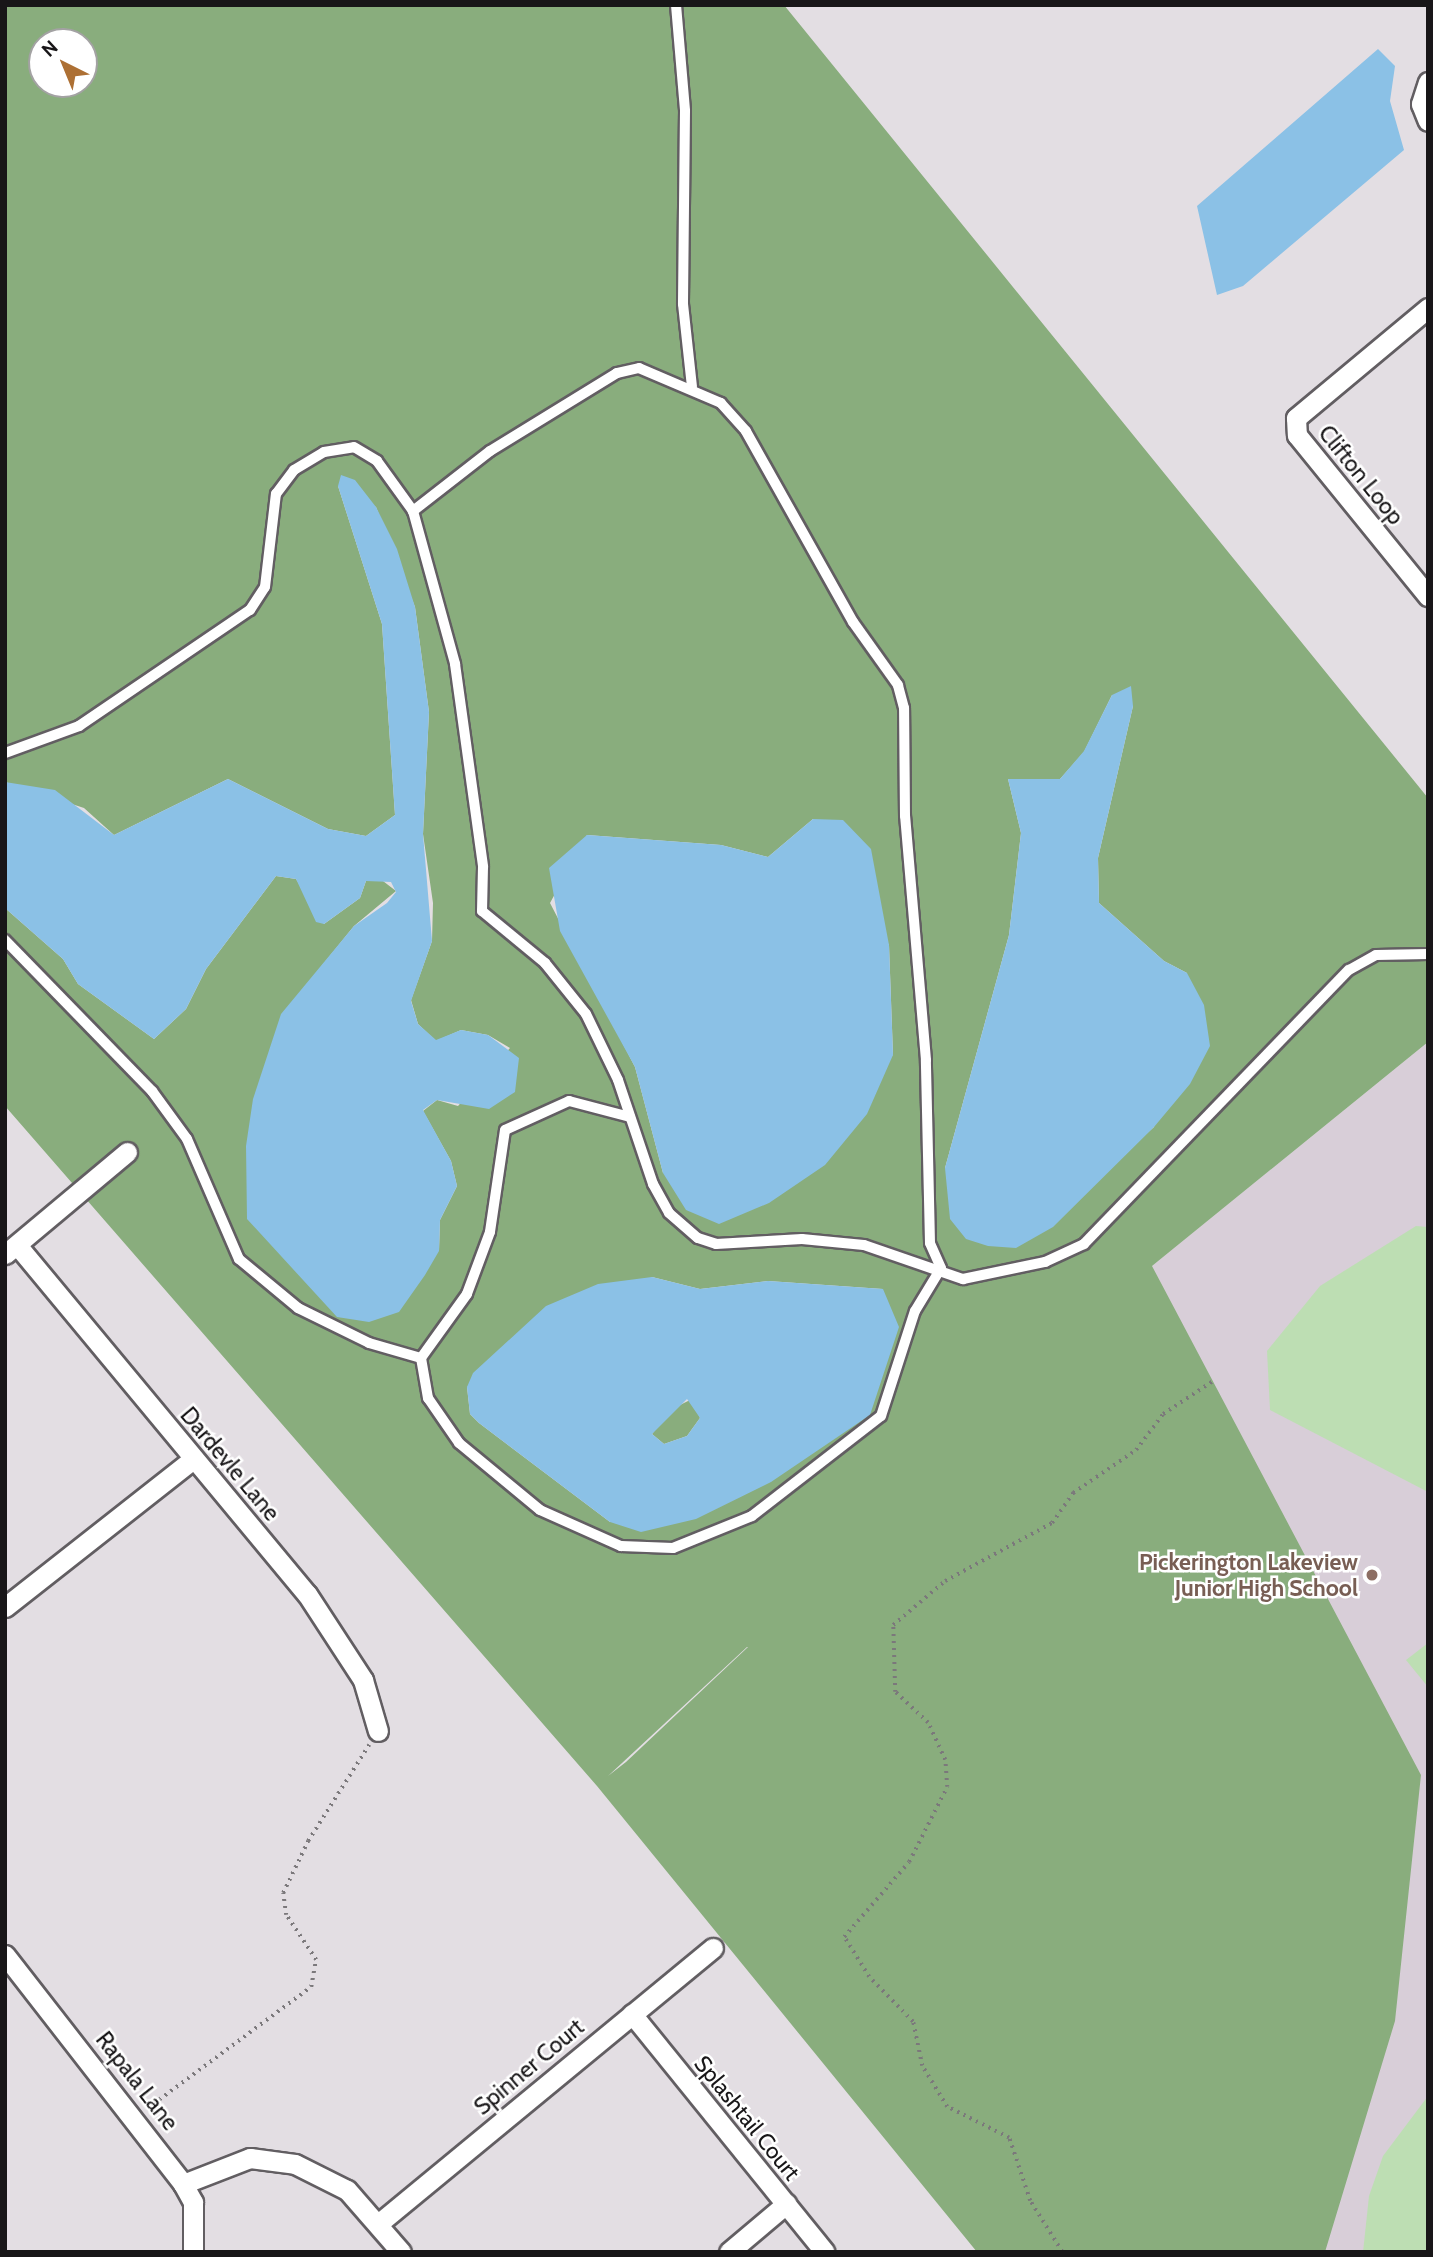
<!DOCTYPE html>
<html>
<head>
<meta charset="utf-8">
<style>
	body { margin:0 }
	#map { position:relative; width:1433px; height:2257px; overflow:hidden; background:#e3dee3; font-family:Cabin,sans-serif }
	div>[style] { position:absolute }
	.built>* { inset:0; background:#d8ced8 }
	.green>* { inset:0; background:#bddeb3 }
	.forest>* { inset:0; background:#89ad7d }
	.water>* { inset:0; background:#8bc1e6 }
	.path>* { height:3.5px; margin-top:-1.75px; transform-origin:0; background:repeating-linear-gradient(90deg,#7b787b 0 2px,transparent 0 7px) }
	.roads { filter:drop-shadow(2px 0 #625e62) drop-shadow(-2px 0 #625e62) drop-shadow(0 2px #625e62) drop-shadow(0 -2px #625e62) }
	.service>* { height:10px; margin:-5px; padding:0 5px; transform-origin:5px; border-radius:5px; background:#fff }
	.minor>* { height:19px; margin:-9.5px; padding:0 9.5px; transform-origin:9.5px; border-radius:9.5px; background:#fff }
	.dots>* { width:19px; height:19px; translate:-50% -50%; box-sizing:border-box; border:4px solid #fff; border-radius:50% }
	span { translate:-50% -50%; white-space:nowrap; text-align:center; line-height:1.15; -webkit-text-stroke:5px #fff; paint-order:stroke }
	.street-label { font-size:23px; color:#181618 }
	.education-label { font-size:23px; color:#785e54; font-weight:700 }
	.right { translate:-100% -50%; text-align:right }
	.frame { position:absolute; inset:0; border:7px solid #181618; pointer-events:none }
	.north { position:absolute; left:28px; top:28px; width:70px; height:70px; box-sizing:border-box; background:#fff; border:2px solid #a3a2a3; border-radius:50%; rotate:317deg; font-size:19px; font-weight:700; line-height:28px; text-align:center; color:#181618 }
	.north::after { content:''; display:block; margin:auto; width:24px; height:32px; background:#ad7034; clip-path:polygon(50% 0,100% 100%,50% 72%,0 100%) }
</style>
</head>
<body>
<div id="map">
	<div class="built">
		<i style="clip-path:polygon(1428px 1042px,1428px 2252px,1325px 2252px,1152px 1266px)"></i>
	</div>
	<div class="green">
		<i style="clip-path:polygon(1416px 1226px,1428px 1227px,1428px 1492px,1270px 1410px,1267px 1351px,1320px 1286px)"></i>
		<i style="clip-path:polygon(1428px 1643px,1428px 1687px,1406px 1660px)"></i>
		<i style="clip-path:polygon(1428px 2096px,1428px 2252px,1363px 2252px,1369px 2196px,1383px 2156px)"></i>
	</div>
	<div class="forest">
		<i style="clip-path:polygon(evenodd,5px 5px,784px 5px,1428px 798px,1428px 1042px,1152px 1266px,1421px 1775px,1395px 2021px,1325px 2252px,977px 2252px,597px 1786px,5px 1106px,5px 908px,63px 959px,78px 984px,154px 1039px,186px 1009px,206px 969px,276px 876px,296px 879px,324px 924px,360px 898px,366px 881px,379px 878px,396px 891px,354px 926px,303px 989px,439px 1251px,440px 1220px,457px 1186px,451px 1161px,423px 1111px,437px 1100px,458px 1106px,510px 1048px,488px 1035px,461px 1030px,436px 1041px,418px 1024px,411px 1000px,432px 941px,433px 903px,423px 834px,429px 712px,415px 607px,376px 507px,338px 486px,382px 624px,395px 815px,366px 836px,328px 829px,228px 779px,114px 835px,84px 808px,5px 782px,5px 5px,42px 42px,84px 42px,84px 84px,42px 84px,42px 42px,5px 5px,1112px 695px,1133px 706px,1098px 858px,1099px 903px,1164px 961px,1187px 973px,1154px 1127px,1105px 1170px,945px 1168px,1009px 935px,1021px 833px,1008px 779px,1060px 779px,1084px 752px,1112px 695px,5px 5px,813px 819px,889px 945px,893px 1055px,663px 1173px,635px 1067px,550px 903px,587px 835px,721px 845px,768px 857px,813px 819px,5px 5px,652px 1277px,700px 1289px,768px 1281px,883px 1289px,610px 1522px,479px 1423px,470px 1414px,467px 1387px,652px 1277px,5px 5px,748px 1647px,626px 1762px,608px 1776px,747px 1647px,748px 1647px)"></i>
		<i style="clip-path:polygon(692px 1399px,700px 1418px,687px 1436px,664px 1444px,652px 1434px,670px 1410px)"></i>
	</div>
	<div class="water">
		<i style="clip-path:polygon(1378px 49px,1395px 66px,1390px 101px,1404px 150px,1243px 286px,1217px 295px,1197px 206px)"></i>
		<i style="clip-path:polygon(341px 475px,355px 480px,376px 507px,397px 549px,415px 607px,429px 712px,423px 834px,432px 941px,411px 1001px,418px 1024px,436px 1040px,461px 1030px,488px 1035px,519px 1058px,515px 1092px,489px 1109px,437px 1100px,423px 1110px,451px 1161px,457px 1186px,440px 1220px,439px 1251px,425px 1275px,399px 1312px,369px 1322px,337px 1317px,247px 1219px,246px 1146px,253px 1099px,281px 1014px,354px 926px,387px 903px,396px 892px,391px 882px,366px 881px,360px 898px,324px 924px,316px 922px,296px 879px,276px 876px,206px 969px,186px 1009px,154px 1039px,78px 984px,63px 959px,5px 908px,5px 782px,55px 790px,114px 835px,228px 779px,328px 829px,366px 836px,395px 815px,382px 624px,338px 486px)"></i>
		<i style="clip-path:polygon(1131px 686px,1133px 706px,1098px 858px,1099px 903px,1164px 961px,1187px 973px,1204px 1005px,1210px 1046px,1190px 1084px,1154px 1127px,1053px 1227px,1016px 1248px,988px 1246px,966px 1239px,950px 1219px,945px 1168px,1009px 935px,1021px 833px,1008px 779px,1060px 779px,1084px 751px,1112px 695px)"></i>
		<i style="clip-path:polygon(813px 819px,843px 820px,871px 849px,889px 945px,893px 1055px,867px 1114px,825px 1165px,769px 1203px,719px 1224px,686px 1210px,663px 1173px,635px 1067px,560px 931px,549px 868px,587px 835px,721px 845px,768px 857px)"></i>
		<i style="clip-path:polygon(evenodd,652px 1277px,700px 1289px,768px 1281px,883px 1289px,899px 1327px,870px 1415px,771px 1482px,696px 1519px,641px 1532px,610px 1522px,479px 1423px,470px 1414px,467px 1387px,473px 1373px,546px 1306px,598px 1284px,652px 1277px,687px 1399px,700px 1418px,687px 1436px,664px 1444px,652px 1434px,687px 1399px)"></i>
	</div>
	<div class="path">
		<i style="left:148px;top:2108px;width:203px;rotate:-36.6deg"></i>
		<i style="left:311px;top:1987px;width:27px;rotate:-80deg"></i>
		<i style="left:316px;top:1960px;width:54px;rotate:-123.7deg"></i>
		<i style="left:286px;top:1915px;width:22px;rotate:-98deg"></i>
		<i style="left:283px;top:1893px;width:58px;rotate:-64.3deg"></i>
		<i style="left:308px;top:1841px;width:114px;rotate:-57.6deg"></i>
		<i style="left:1062px;top:2252px;width:60px;rotate:-122.1deg"></i>
		<i style="left:1030px;top:2201px;width:66px;rotate:-108.4deg"></i>
		<i style="left:1009px;top:2138px;width:69px;rotate:-153.4deg"></i>
		<i style="left:947px;top:2107px;width:48px;rotate:-121.4deg"></i>
		<i style="left:922px;top:2066px;width:45px;rotate:-101.6deg"></i>
		<i style="left:913px;top:2022px;width:63px;rotate:-134.4deg"></i>
		<i style="left:869px;top:1977px;width:47px;rotate:-122deg"></i>
		<i style="left:844px;top:1937px;width:99px;rotate:-49.1deg"></i>
		<i style="left:909px;top:1862px;width:84px;rotate:-63.1deg"></i>
		<i style="left:947px;top:1787px;width:27px;rotate:-94deg"></i>
		<i style="left:945px;top:1760px;width:41px;rotate:-114.7deg"></i>
		<i style="left:928px;top:1723px;width:45px;rotate:-136.8deg"></i>
		<i style="left:895px;top:1692px;width:67px;rotate:-91.7deg"></i>
		<i style="left:893px;top:1625px;width:68px;rotate:-40.2deg"></i>
		<i style="left:945px;top:1581px;width:122px;rotate:-28.5deg"></i>
		<i style="left:1052px;top:1523px;width:37px;rotate:-55deg"></i>
		<i style="left:1073px;top:1493px;width:76px;rotate:-34.3deg"></i>
		<i style="left:1136px;top:1450px;width:45px;rotate:-53.1deg"></i>
		<i style="left:1163px;top:1414px;width:60px;rotate:-33.4deg"></i>
	</div>
	<div class="roads">
		<div class="service">
			<i style="left:676px;top:5px;width:106px;rotate:85.1deg"></i>
			<i style="left:685px;top:111px;width:193px;rotate:90.6deg"></i>
			<i style="left:683px;top:304px;width:83px;rotate:83.8deg"></i>
			<i style="left:5px;top:753px;width:79px;rotate:-20deg"></i>
			<i style="left:79px;top:726px;width:207px;rotate:-34.2deg"></i>
			<i style="left:250px;top:610px;width:27px;rotate:-57deg"></i>
			<i style="left:265px;top:587px;width:94px;rotate:-83.3deg"></i>
			<i style="left:276px;top:494px;width:30px;rotate:-53deg"></i>
			<i style="left:294px;top:470px;width:35px;rotate:-31deg"></i>
			<i style="left:324px;top:452px;width:30px;rotate:-9deg"></i>
			<i style="left:354px;top:447px;width:27px;rotate:31deg"></i>
			<i style="left:377px;top:461px;width:62px;rotate:54.2deg"></i>
			<i style="left:5px;top:940px;width:211px;rotate:45.8deg"></i>
			<i style="left:152px;top:1091px;width:59px;rotate:53.9deg"></i>
			<i style="left:187px;top:1139px;width:131px;rotate:66.6deg"></i>
			<i style="left:239px;top:1259px;width:77px;rotate:39.7deg"></i>
			<i style="left:298px;top:1308px;width:79px;rotate:26.2deg"></i>
			<i style="left:369px;top:1343px;width:54px;rotate:16.1deg"></i>
			<i style="left:630px;top:1117px;width:63px;rotate:-165.3deg"></i>
			<i style="left:569px;top:1101px;width:70px;rotate:155.6deg"></i>
			<i style="left:505px;top:1130px;width:103px;rotate:98.4deg"></i>
			<i style="left:490px;top:1232px;width:66px;rotate:110.4deg"></i>
			<i style="left:467px;top:1294px;width:79px;rotate:125.7deg"></i>
			<i style="left:421px;top:1358px;width:41px;rotate:80.1deg"></i>
			<i style="left:428px;top:1398px;width:55px;rotate:55.4deg"></i>
			<i style="left:459px;top:1443px;width:105px;rotate:39.6deg"></i>
			<i style="left:540px;top:1510px;width:89px;rotate:24deg"></i>
			<i style="left:621px;top:1546px;width:52px;rotate:2.2deg"></i>
			<i style="left:673px;top:1548px;width:85px;rotate:-22.1deg"></i>
			<i style="left:752px;top:1516px;width:163px;rotate:-37.8deg"></i>
			<i style="left:881px;top:1416px;width:110px;rotate:-72.1deg"></i>
			<i style="left:915px;top:1311px;width:50px;rotate:-58.8deg"></i>
			<i style="left:941px;top:1268px;width:27px;rotate:-114deg"></i>
			<i style="left:930px;top:1243px;width:183px;rotate:-91.3deg"></i>
			<i style="left:926px;top:1060px;width:245px;rotate:-94.9deg"></i>
			<i style="left:905px;top:816px;width:108px;rotate:-90.5deg"></i>
			<i style="left:904px;top:708px;width:24px;rotate:-105deg"></i>
			<i style="left:898px;top:685px;width:77px;rotate:-125.5deg"></i>
			<i style="left:853px;top:622px;width:219px;rotate:-119.3deg"></i>
			<i style="left:746px;top:431px;width:38px;rotate:-132deg"></i>
			<i style="left:721px;top:403px;width:89px;rotate:-156.9deg"></i>
			<i style="left:639px;top:368px;width:23px;rotate:167deg"></i>
			<i style="left:617px;top:373px;width:149px;rotate:148.4deg"></i>
			<i style="left:490px;top:451px;width:98px;rotate:142.1deg"></i>
			<i style="left:413px;top:511px;width:159px;rotate:74.6deg"></i>
			<i style="left:455px;top:664px;width:205px;rotate:82.1deg"></i>
			<i style="left:483px;top:867px;width:44px;rotate:91.3deg"></i>
			<i style="left:482px;top:911px;width:82px;rotate:39.5deg"></i>
			<i style="left:545px;top:963px;width:65px;rotate:51.2deg"></i>
			<i style="left:586px;top:1014px;width:73px;rotate:64.1deg"></i>
			<i style="left:618px;top:1080px;width:110px;rotate:71.4deg"></i>
			<i style="left:653px;top:1184px;width:33px;rotate:61deg"></i>
			<i style="left:669px;top:1213px;width:38px;rotate:41deg"></i>
			<i style="left:698px;top:1238px;width:19px;rotate:18deg"></i>
			<i style="left:716px;top:1244px;width:86px;rotate:-3.3deg"></i>
			<i style="left:802px;top:1239px;width:62px;rotate:5.5deg"></i>
			<i style="left:864px;top:1245px;width:105px;rotate:19deg"></i>
			<i style="left:963px;top:1279px;width:84px;rotate:-11.7deg"></i>
			<i style="left:1045px;top:1262px;width:43px;rotate:-24.8deg"></i>
			<i style="left:1084px;top:1244px;width:381px;rotate:-46deg"></i>
			<i style="left:1349px;top:970px;width:31px;rotate:-29deg"></i>
			<i style="left:1376px;top:955px;width:52px;rotate:-1.1deg"></i>
		</div>
		<div class="minor">
			<i style="left:1428px;top:82px;width:23px;rotate:108deg"></i>
			<i style="left:1421px;top:104px;width:18px;rotate:68deg"></i>
			<i style="left:1428px;top:308px;width:172px;rotate:140.2deg"></i>
			<i style="left:1296px;top:418px;width:17px;rotate:87deg"></i>
			<i style="left:1297px;top:435px;width:208px;rotate:50.9deg"></i>
			<i style="left:17px;top:1245px;width:454px;rotate:50.3deg"></i>
			<i style="left:307px;top:1594px;width:103px;rotate:56.9deg"></i>
			<i style="left:363px;top:1680px;width:53px;rotate:73.6deg"></i>
			<i style="left:5px;top:1254px;width:159px;rotate:-39.9deg"></i>
			<i style="left:5px;top:1607px;width:239px;rotate:-38.2deg"></i>
			<i style="left:5px;top:1955px;width:290px;rotate:52.1deg"></i>
			<i style="left:183px;top:2184px;width:21px;rotate:61deg"></i>
			<i style="left:193px;top:2202px;width:50px;rotate:90deg"></i>
			<i style="left:632px;top:2014px;width:306px;rotate:51deg"></i>
			<i style="left:183px;top:2184px;width:72px;rotate:-21.2deg"></i>
			<i style="left:250px;top:2158px;width:45px;rotate:7.6deg"></i>
			<i style="left:295px;top:2164px;width:58px;rotate:26.6deg"></i>
			<i style="left:347px;top:2190px;width:82px;rotate:48.9deg"></i>
			<i style="left:378px;top:2224px;width:434px;rotate:-39.5deg"></i>
			<i style="left:729px;top:2252px;width:75px;rotate:-40.1deg"></i>
		</div>
	</div>
	<div class="dots">
		<i style="left:1372px;top:1575px;background:#8d6e63"></i>
	</div>
	<div class="street-label">
		<span style="left:1361px;top:475px;rotate:51deg">Clifton Loop</span>
		<span style="left:230px;top:1464px;rotate:50deg">Dardevle Lane</span>
		<span style="left:529px;top:2067px;rotate:-40deg">Spinner Court</span>
		<span style="left:137px;top:2081px;rotate:52deg">Rapala Lane</span>
		<span style="left:747px;top:2118px;rotate:51deg">Splashtail Court</span>
	</div>
	<div class="education-label">
		<span class="right" style="left:1358px;top:1575px">Pickerington Lakeview<br>Junior High School</span>
	</div>
	<div class="frame"></div>
	<div class="north">N</div>
</div>
</body>
</html>
